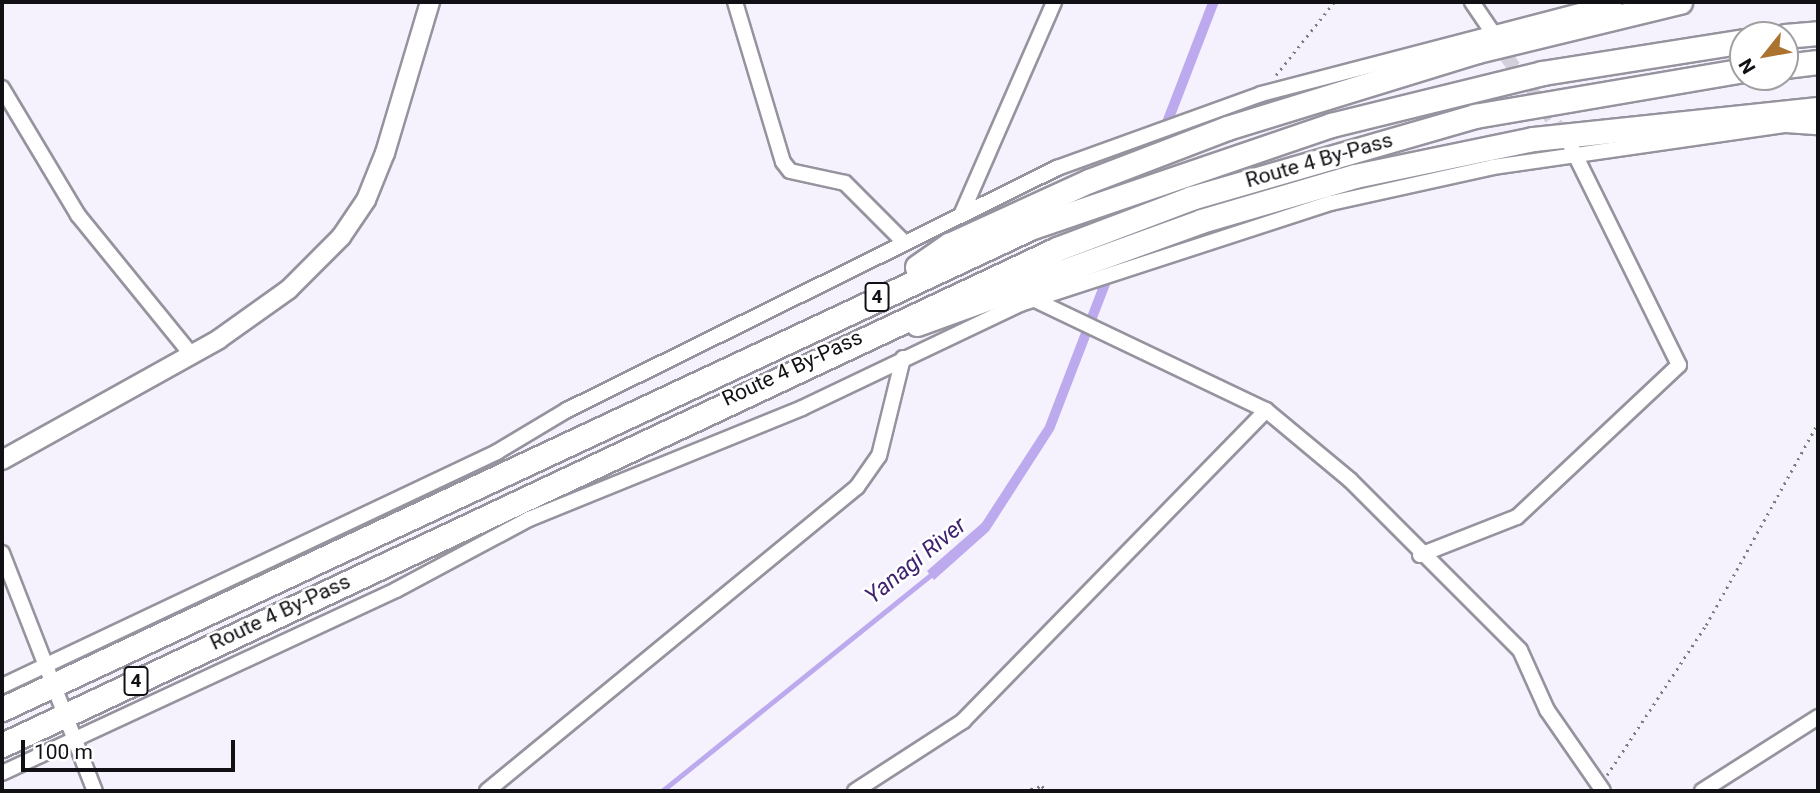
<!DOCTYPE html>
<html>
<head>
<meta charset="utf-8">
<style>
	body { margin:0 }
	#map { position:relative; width:1820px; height:793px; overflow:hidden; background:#f5f2fe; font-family:Roboto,sans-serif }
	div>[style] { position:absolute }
	.water>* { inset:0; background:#bdaaee }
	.stream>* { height:4.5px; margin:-2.25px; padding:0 2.25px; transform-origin:2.25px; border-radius:2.25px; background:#bdaaee }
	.minor-tunnel>* { height:14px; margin-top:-7px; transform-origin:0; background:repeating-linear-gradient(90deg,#d3d0db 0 14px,transparent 0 21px) }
	.path>* { height:2.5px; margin-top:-1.25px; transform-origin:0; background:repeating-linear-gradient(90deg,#7e7c83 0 2px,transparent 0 7px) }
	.roads { filter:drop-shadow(2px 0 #96939e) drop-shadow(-2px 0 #96939e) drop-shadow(0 2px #96939e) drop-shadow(0 -2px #96939e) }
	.minor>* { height:14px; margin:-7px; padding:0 7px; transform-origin:7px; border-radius:7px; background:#fff }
	.tertiary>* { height:18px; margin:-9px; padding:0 9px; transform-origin:9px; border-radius:9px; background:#fff }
	.trunk>* { height:23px; margin:-11.5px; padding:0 11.5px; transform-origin:11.5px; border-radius:11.5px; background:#fff }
	span { translate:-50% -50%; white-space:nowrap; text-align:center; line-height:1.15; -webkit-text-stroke:5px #fff; paint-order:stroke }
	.shield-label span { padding:2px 5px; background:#fff; border:2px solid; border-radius:5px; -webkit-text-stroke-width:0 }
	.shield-label { font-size:19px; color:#111014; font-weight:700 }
	.street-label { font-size:21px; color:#111014 }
	.water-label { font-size:23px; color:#40236f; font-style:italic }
	.frame { position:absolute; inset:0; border:4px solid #111014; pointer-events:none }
	.north { position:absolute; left:1729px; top:21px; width:70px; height:70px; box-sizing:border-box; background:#fff; border:2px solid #a09fa1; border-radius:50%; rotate:239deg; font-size:19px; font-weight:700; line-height:28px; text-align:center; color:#111014 }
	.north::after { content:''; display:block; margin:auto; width:24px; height:32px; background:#ab7230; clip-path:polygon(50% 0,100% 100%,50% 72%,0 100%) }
	.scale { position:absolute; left:21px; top:740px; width:214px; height:32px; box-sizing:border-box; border:4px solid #111014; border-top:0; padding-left:9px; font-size:21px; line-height:24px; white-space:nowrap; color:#111014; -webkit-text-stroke:5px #fff; paint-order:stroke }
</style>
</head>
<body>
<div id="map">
	<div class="water">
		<i style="clip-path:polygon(1208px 2px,1219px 2px,1054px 430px,989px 531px,934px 580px,927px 571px,982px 523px,1045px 426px)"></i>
	</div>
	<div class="stream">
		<i style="left:662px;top:791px;width:349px;rotate:-38.8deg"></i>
	</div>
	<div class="minor-tunnel">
		<i style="left:1506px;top:56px;width:87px;rotate:53.9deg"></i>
	</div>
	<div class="path">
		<i style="left:1276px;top:75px;width:93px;rotate:-51.5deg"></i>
		<i style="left:1607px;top:775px;width:180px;rotate:-56.6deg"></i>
		<i style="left:1706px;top:625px;width:231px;rotate:-61deg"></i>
		<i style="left:1024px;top:791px;width:19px;rotate:-16deg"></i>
		<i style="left:1042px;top:786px;width:7px;rotate:45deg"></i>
	</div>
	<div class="roads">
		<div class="minor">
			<i style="left:735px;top:2px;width:167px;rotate:73.3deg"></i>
			<i style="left:783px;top:162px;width:11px;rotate:52deg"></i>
			<i style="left:790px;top:171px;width:56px;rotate:12.3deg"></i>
			<i style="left:845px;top:183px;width:82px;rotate:45deg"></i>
			<i style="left:1472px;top:2px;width:41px;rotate:55.9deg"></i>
			<i style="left:2px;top:88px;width:148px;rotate:59.1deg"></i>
			<i style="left:78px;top:215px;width:179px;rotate:50.9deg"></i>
			<i style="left:962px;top:213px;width:230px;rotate:-66.4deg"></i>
			<i style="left:1033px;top:299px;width:258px;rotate:25.5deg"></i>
			<i style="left:1266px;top:410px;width:109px;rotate:39.8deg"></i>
			<i style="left:1350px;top:480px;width:240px;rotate:45deg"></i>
			<i style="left:1520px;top:650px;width:66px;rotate:65.8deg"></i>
			<i style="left:1547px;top:710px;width:98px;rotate:55.3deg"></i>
			<i style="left:2px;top:553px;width:256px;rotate:68.7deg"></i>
			<i style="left:1420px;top:555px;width:104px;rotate:-21.4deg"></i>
			<i style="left:1517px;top:517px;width:222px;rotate:-43.2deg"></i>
			<i style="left:1679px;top:365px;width:246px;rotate:-116.3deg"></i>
			<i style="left:2px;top:686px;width:548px;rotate:-25.3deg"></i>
			<i style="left:497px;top:452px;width:82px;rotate:-31deg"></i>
			<i style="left:567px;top:410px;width:547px;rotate:-26.28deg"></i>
			<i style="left:1057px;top:168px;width:217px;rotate:-19.9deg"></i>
			<i style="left:1261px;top:94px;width:366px;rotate:-14.6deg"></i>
			<i style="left:2px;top:773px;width:434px;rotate:-24.9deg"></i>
			<i style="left:396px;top:590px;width:151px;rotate:-28.1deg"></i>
			<i style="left:529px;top:519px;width:295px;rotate:-22.1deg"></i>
			<i style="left:802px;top:408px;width:242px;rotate:-25.5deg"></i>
			<i style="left:1020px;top:304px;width:327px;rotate:-18deg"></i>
			<i style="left:1331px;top:203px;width:166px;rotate:-12.5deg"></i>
			<i style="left:1493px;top:167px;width:296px;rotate:-8.2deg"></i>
			<i style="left:1786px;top:125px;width:32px;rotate:4deg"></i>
			<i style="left:487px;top:791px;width:479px;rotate:-39.4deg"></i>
			<i style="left:857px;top:487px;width:38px;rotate:-55deg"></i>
			<i style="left:879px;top:456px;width:101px;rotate:-76.2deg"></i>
			<i style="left:855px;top:791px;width:129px;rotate:-32.9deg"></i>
			<i style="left:963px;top:721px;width:434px;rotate:-45.7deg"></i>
			<i style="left:1702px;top:791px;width:138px;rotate:-32.5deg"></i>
		</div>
		<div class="tertiary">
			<i style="left:2px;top:460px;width:248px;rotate:-29.1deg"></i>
			<i style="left:219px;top:339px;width:86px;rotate:-35.5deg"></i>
			<i style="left:289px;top:289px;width:74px;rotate:-45deg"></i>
			<i style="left:341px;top:237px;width:45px;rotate:-56deg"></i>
			<i style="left:366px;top:200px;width:51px;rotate:-68deg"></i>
			<i style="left:385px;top:153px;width:158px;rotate:-73.4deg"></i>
		</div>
		<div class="trunk">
			<i style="left:1785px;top:36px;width:33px;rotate:-5deg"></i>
			<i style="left:1785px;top:66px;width:33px;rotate:-7deg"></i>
			<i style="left:917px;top:267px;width:39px;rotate:-35deg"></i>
			<i style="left:949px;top:245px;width:154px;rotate:-24.6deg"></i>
			<i style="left:1089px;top:181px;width:148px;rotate:-21deg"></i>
			<i style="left:1227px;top:128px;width:262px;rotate:-17.1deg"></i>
			<i style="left:1477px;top:51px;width:209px;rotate:-13.6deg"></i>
			<i style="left:917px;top:324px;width:302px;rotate:-19.9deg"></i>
			<i style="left:1201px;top:221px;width:160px;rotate:-16.3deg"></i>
			<i style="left:1355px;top:176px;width:182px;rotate:-11.7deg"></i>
			<i style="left:1533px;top:139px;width:287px;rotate:-6deg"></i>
			<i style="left:2px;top:709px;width:1135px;rotate:-25.07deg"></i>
			<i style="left:1030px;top:228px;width:318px;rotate:-18.9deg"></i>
			<i style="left:1331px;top:125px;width:217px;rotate:-13.8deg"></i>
			<i style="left:1542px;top:73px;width:204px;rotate:-9deg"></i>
			<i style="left:2px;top:745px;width:1166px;rotate:-25.18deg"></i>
			<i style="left:1057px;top:249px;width:143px;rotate:-20.8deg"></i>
			<i style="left:1191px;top:198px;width:296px;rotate:-16.1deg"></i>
			<i style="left:1475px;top:116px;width:272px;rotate:-9.7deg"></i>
		</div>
	</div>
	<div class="shield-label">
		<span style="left:877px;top:297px">4</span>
		<span style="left:136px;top:681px">4</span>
	</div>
	<div class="street-label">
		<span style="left:1319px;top:160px;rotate:-16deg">Route 4 By-Pass</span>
		<span style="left:792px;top:368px;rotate:-25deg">Route 4 By-Pass</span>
		<span style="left:280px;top:612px;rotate:-25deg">Route 4 By-Pass</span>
	</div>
	<div class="water-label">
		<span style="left:916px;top:561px;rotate:-39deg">Yanagi River</span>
	</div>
	<div class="frame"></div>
	<div class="north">N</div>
	<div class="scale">100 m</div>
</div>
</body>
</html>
